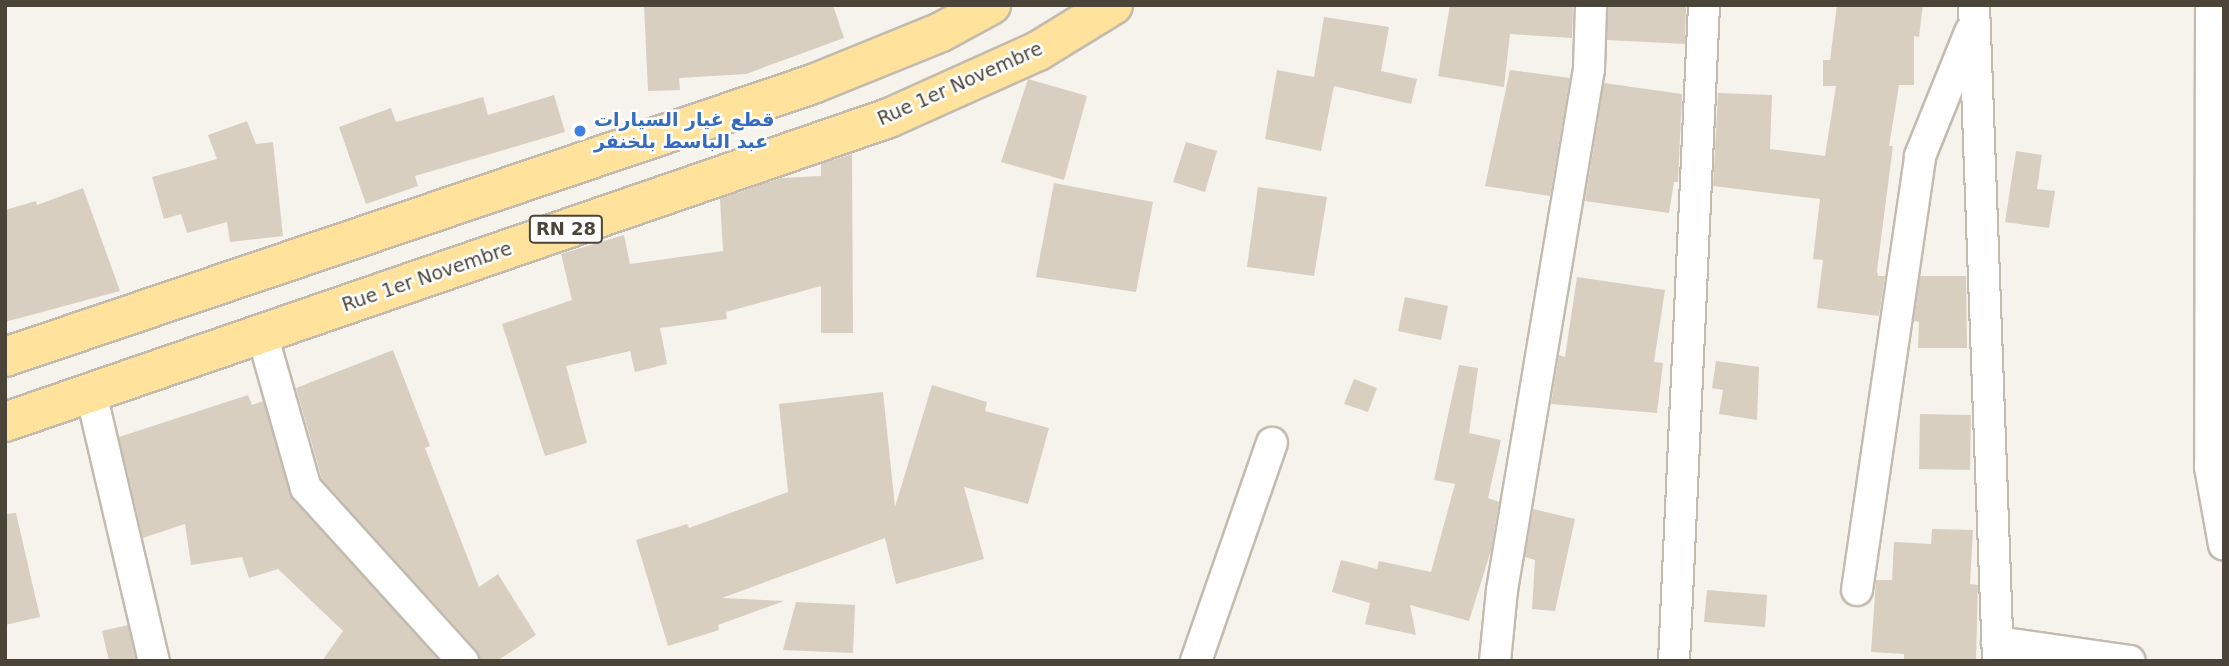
<!DOCTYPE html>
<html>
<head>
<meta charset="utf-8">
<style>
	body { margin:0 }
	#map { position:relative; width:2229px; height:666px; overflow:hidden; background:#f6f3ec; font-family:"DejaVu Sans",Cairo,sans-serif }
	div>[style] { position:absolute }
	.building>* { inset:0; background:#d8cfc1 }
	.roads { filter:drop-shadow(2px 0 #c2bbae) drop-shadow(-2px 0 #c2bbae) drop-shadow(0 2px #c2bbae) drop-shadow(0 -2px #c2bbae) }
	.minor>* { height:30px; margin:-15px; padding:0 15px; transform-origin:15px; border-radius:15px; background:#fff }
	.primary>* { height:38px; margin:-19px; padding:0 19px; transform-origin:19px; border-radius:19px; background:#ffe39c }
	.dots>* { width:19px; height:19px; translate:-50% -50%; box-sizing:border-box; border:4px solid #fff; border-radius:50% }
	span { translate:-50% -50%; white-space:nowrap; text-align:center; line-height:1.15; -webkit-text-stroke:5px #fff; paint-order:stroke }
	.shield-label span { padding:2px 5px; background:#fff; border:2px solid; border-radius:5px; -webkit-text-stroke-width:0 }
	.shield-label { font-size:18px; color:#4b4439; font-weight:700 }
	.street-label { font-size:19px; color:#4b4439 }
	.shop-label { font-size:19px; color:#366cbe; font-weight:700 }
	.left { translate:0 -50%; text-align:left }
	.frame { position:absolute; inset:0; border:7px solid #4b4439; pointer-events:none }
</style>
</head>
<body>
<div id="map">
	<div class="building">
		<i style="clip-path:polygon(644px 5px,833px 5px,844px 38px,746px 74px,679px 78px,680px 90px,648px 91px)"></i>
		<i style="clip-path:polygon(1450px 5px,1573px 5px,1572px 38px,1510px 34px,1504px 87px,1438px 76px)"></i>
		<i style="clip-path:polygon(1608px 5px,1686px 5px,1685px 44px,1607px 40px)"></i>
		<i style="clip-path:polygon(1837px 5px,1923px 5px,1919px 37px,1914px 36px,1914px 85px,1899px 85px,1889px 146px,1893px 146px,1877px 270px,1878px 276px,1885px 276px,1879px 316px,1817px 308px,1823px 260px,1813px 259px,1820px 199px,1713px 186px,1718px 93px,1772px 95px,1770px 149px,1825px 156px,1836px 86px,1823px 86px,1823px 60px,1830px 60px)"></i>
		<i style="clip-path:polygon(1324px 17px,1389px 27px,1381px 71px,1417px 79px,1411px 104px,1334px 86px,1321px 151px,1265px 139px,1277px 70px,1314px 77px)"></i>
		<i style="clip-path:polygon(1510px 70px,1570px 78px,1550px 196px,1485px 186px)"></i>
		<i style="clip-path:polygon(1028px 79px,1087px 96px,1064px 180px,1001px 162px)"></i>
		<i style="clip-path:polygon(1604px 83px,1682px 94px,1678px 182px,1674px 182px,1669px 213px,1585px 201px)"></i>
		<i style="clip-path:polygon(554px 95px,565px 132px,415px 176px,418px 186px,366px 204px,339px 127px,391px 108px,396px 122px,483px 97px,488px 115px)"></i>
		<i style="clip-path:polygon(247px 121px,256px 144px,273px 142px,283px 236px,230px 242px,227px 222px,187px 233px,181px 214px,164px 219px,152px 177px,217px 159px,208px 135px)"></i>
		<i style="clip-path:polygon(1186px 142px,1217px 151px,1205px 192px,1173px 182px)"></i>
		<i style="clip-path:polygon(2016px 151px,2042px 155px,2037px 189px,2055px 191px,2049px 228px,2005px 222px)"></i>
		<i style="clip-path:polygon(852px 154px,853px 333px,821px 333px,821px 286px,726px 312px,727px 319px,660px 328px,667px 364px,635px 372px,630px 351px,566px 366px,587px 443px,545px 456px,502px 324px,572px 300px,561px 254px,624px 235px,630px 264px,723px 251px,720px 199px,781px 178px,821px 176px,821px 164px)"></i>
		<i style="clip-path:polygon(1054px 183px,1153px 202px,1136px 292px,1036px 277px)"></i>
		<i style="clip-path:polygon(1258px 187px,1327px 197px,1314px 276px,1247px 267px)"></i>
		<i style="clip-path:polygon(83px 188px,120px 291px,5px 322px,5px 210px,36px 201px,37px 205px)"></i>
		<i style="clip-path:polygon(1920px 276px,1966px 276px,1967px 348px,1918px 348px,1919px 322px,1914px 321px)"></i>
		<i style="clip-path:polygon(1577px 277px,1665px 290px,1654px 362px,1663px 363px,1657px 413px,1551px 404px,1559px 355px,1565px 357px)"></i>
		<i style="clip-path:polygon(1405px 297px,1448px 306px,1441px 340px,1398px 331px)"></i>
		<i style="clip-path:polygon(393px 350px,430px 446px,425px 448px,479px 587px,498px 574px,536px 635px,497px 661px,480px 661px,476px 649px,322px 479px,296px 388px)"></i>
		<i style="clip-path:polygon(1716px 361px,1759px 367px,1757px 420px,1719px 414px,1723px 390px,1712px 388px)"></i>
		<i style="clip-path:polygon(1459px 365px,1478px 368px,1469px 433px,1501px 440px,1488px 498px,1499px 502px,1491px 550px,1469px 621px,1410px 605px,1416px 635px,1365px 624px,1370px 603px,1332px 592px,1341px 560px,1377px 569px,1379px 561px,1431px 572px,1455px 484px,1434px 480px)"></i>
		<i style="clip-path:polygon(1354px 379px,1377px 388px,1368px 412px,1344px 404px)"></i>
		<i style="clip-path:polygon(932px 385px,987px 402px,985px 411px,1049px 428px,1028px 504px,964px 487px,984px 559px,896px 584px,885px 538px,722px 598px,784px 601px,718px 625px,719px 630px,668px 646px,636px 540px,687px 524px,689px 528px,788px 492px,779px 404px,883px 392px,895px 507px)"></i>
		<i style="clip-path:polygon(248px 395px,252px 405px,263px 401px,293px 500px,439px 661px,322px 661px,343px 631px,278px 569px,249px 578px,242px 557px,191px 565px,185px 524px,143px 538px,119px 437px)"></i>
		<i style="clip-path:polygon(1920px 414px,1971px 415px,1970px 470px,1919px 469px)"></i>
		<i style="clip-path:polygon(1533px 509px,1575px 519px,1555px 611px,1532px 609px,1535px 560px,1525px 557px)"></i>
		<i style="clip-path:polygon(16px 513px,40px 617px,5px 625px,5px 514px)"></i>
		<i style="clip-path:polygon(1932px 529px,1973px 530px,1970px 584px,1978px 585px,1976px 661px,1904px 661px,1904px 654px,1871px 652px,1876px 580px,1892px 580px,1894px 542px,1931px 544px)"></i>
		<i style="clip-path:polygon(1707px 590px,1767px 595px,1765px 627px,1704px 622px)"></i>
		<i style="clip-path:polygon(796px 602px,855px 605px,853px 653px,783px 650px)"></i>
		<i style="clip-path:polygon(128px 625px,136px 661px,109px 661px,102px 631px)"></i>
	</div>
	<div class="roads">
		<div class="minor">
			<i style="left:1974px;top:5px;width:656px;rotate:87.9deg"></i>
			<i style="left:2211px;top:5px;width:462px;rotate:90.1deg"></i>
			<i style="left:2210px;top:467px;width:79px;rotate:79.8deg"></i>
			<i style="left:262px;top:334px;width:160px;rotate:74.1deg"></i>
			<i style="left:306px;top:488px;width:234px;rotate:47.8deg"></i>
			<i style="left:91px;top:393px;width:275px;rotate:76.8deg"></i>
			<i style="left:1857px;top:590px;width:439px;rotate:-81.7deg"></i>
			<i style="left:1920px;top:156px;width:134px;rotate:-68deg"></i>
			<i style="left:1997px;top:642px;width:134px;rotate:8.1deg"></i>
			<i style="left:1196px;top:661px;width:231px;rotate:-70.8deg"></i>
			<i style="left:1495px;top:661px;width:71px;rotate:-84.4deg"></i>
			<i style="left:1502px;top:590px;width:528px;rotate:-80.52deg"></i>
			<i style="left:1589px;top:69px;width:64px;rotate:-88.2deg"></i>
			<i style="left:1674px;top:661px;width:657px;rotate:-87.38deg"></i>
		</div>
		<div class="primary">
			<i style="left:5px;top:357px;width:853px;rotate:-18.67deg"></i>
			<i style="left:813px;top:84px;width:138px;rotate:-22.1deg"></i>
			<i style="left:941px;top:32px;width:57px;rotate:-28.4deg"></i>
			<i style="left:5px;top:422px;width:935px;rotate:-18.98deg"></i>
			<i style="left:889px;top:118px;width:163px;rotate:-24.2deg"></i>
			<i style="left:1038px;top:51px;width:88px;rotate:-31.5deg"></i>
		</div>
	</div>
	<div class="dots">
		<i style="left:580px;top:131px;background:#3f7fe0"></i>
	</div>
	<div class="shield-label">
		<span style="left:566px;top:229px">RN 28</span>
	</div>
	<div class="street-label">
		<span style="left:960px;top:84px;rotate:-24deg">Rue 1er Novembre</span>
		<span style="left:427px;top:277px;rotate:-19deg">Rue 1er Novembre</span>
	</div>
	<div class="shop-label">
		<span class="left" style="left:594px;top:131px">قطع غيار السيارات<br>عبد الباسط بلخنفر</span>
	</div>
	<div class="frame"></div>
</div>
</body>
</html>
